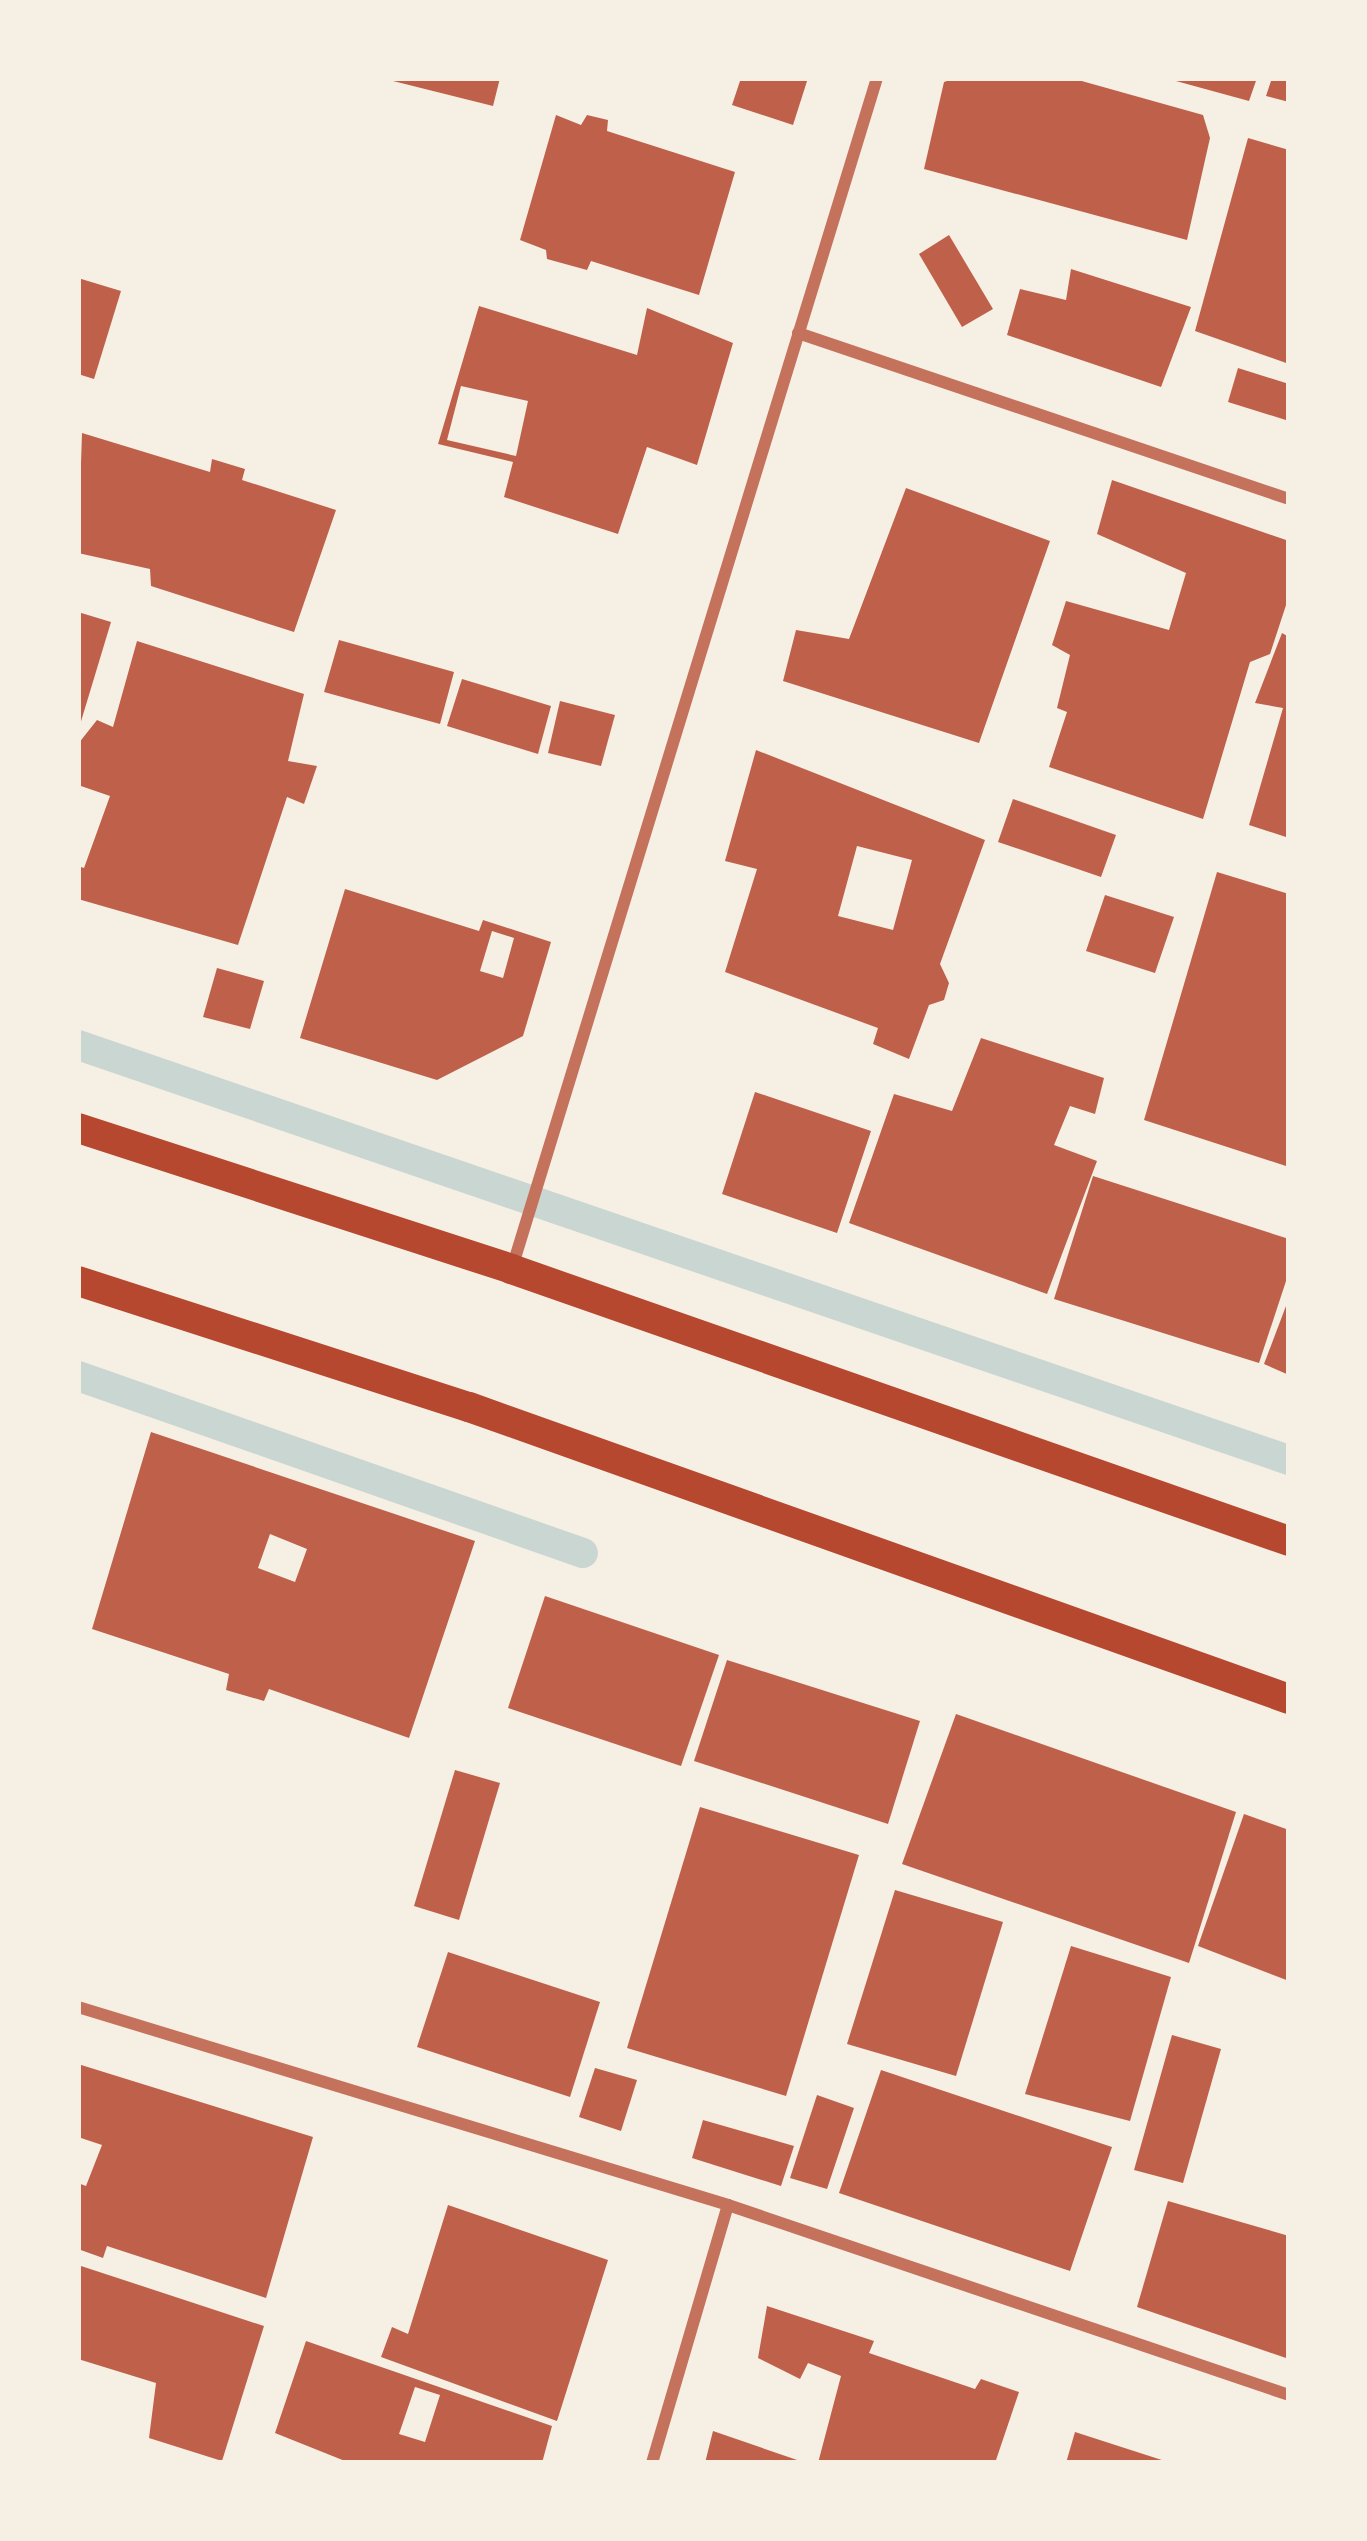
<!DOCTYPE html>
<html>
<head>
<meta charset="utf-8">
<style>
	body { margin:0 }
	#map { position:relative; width:1367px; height:2541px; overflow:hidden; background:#f6efe4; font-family:"Nunito Sans",sans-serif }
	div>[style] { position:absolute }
	.stream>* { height:30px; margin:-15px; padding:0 15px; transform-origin:15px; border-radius:15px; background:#c9d6d2 }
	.building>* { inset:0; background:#bf614a }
	.minor>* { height:12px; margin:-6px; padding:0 6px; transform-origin:6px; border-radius:6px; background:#c5725c }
	.primary>* { height:30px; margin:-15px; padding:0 15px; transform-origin:15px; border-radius:15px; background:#b5482f }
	span { translate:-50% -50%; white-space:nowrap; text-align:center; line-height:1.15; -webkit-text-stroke:12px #f6efe4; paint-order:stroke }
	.frame { position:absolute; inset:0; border:81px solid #f6efe4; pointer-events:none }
</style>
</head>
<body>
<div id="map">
	<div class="stream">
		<i style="left:78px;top:1045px;width:1280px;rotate:18.92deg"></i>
		<i style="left:78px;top:1376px;width:535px;rotate:19.32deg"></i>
	</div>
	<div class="building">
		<i style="clip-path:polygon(381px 78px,500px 78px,493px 106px)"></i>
		<i style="clip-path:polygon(741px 78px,808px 78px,793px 125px,732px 105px)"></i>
		<i style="clip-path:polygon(956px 78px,1071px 78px,1203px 115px,1210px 138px,1187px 240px,924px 169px,944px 82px)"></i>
		<i style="clip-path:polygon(1165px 78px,1257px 78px,1249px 101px)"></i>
		<i style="clip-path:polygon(1272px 78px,1289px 78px,1289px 102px,1266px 96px)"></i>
		<i style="clip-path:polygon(556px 115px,581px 125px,587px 115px,608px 120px,607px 131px,735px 172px,699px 295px,591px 261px,587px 270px,547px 259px,546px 250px,520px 240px)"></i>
		<i style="clip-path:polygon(1248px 138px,1289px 150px,1289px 364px,1195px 331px)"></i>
		<i style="clip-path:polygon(949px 235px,993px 309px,962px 327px,919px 254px)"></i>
		<i style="clip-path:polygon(1071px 269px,1191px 307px,1161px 387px,1007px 335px,1020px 289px,1066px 300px)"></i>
		<i style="clip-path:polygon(78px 278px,121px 291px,94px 379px,78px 374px)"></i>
		<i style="clip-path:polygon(evenodd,479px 306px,637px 355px,647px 308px,733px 343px,697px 465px,647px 447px,618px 534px,504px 497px,513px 462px,438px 444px,479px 306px,461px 386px,528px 401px,516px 456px,447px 440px,461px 386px)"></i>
		<i style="clip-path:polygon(1238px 368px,1289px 384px,1289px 421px,1228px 402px)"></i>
		<i style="clip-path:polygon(82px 433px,210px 472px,212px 459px,245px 469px,242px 480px,336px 510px,294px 632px,151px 586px,150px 569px,78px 553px)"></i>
		<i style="clip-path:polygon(1112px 480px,1289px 541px,1289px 596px,1270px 654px,1250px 662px,1203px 819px,1049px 767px,1067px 712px,1057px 708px,1070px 655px,1052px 645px,1066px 601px,1169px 630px,1186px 573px,1097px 534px)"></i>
		<i style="clip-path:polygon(906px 488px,1050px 541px,979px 743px,783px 681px,796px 630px,849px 639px)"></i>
		<i style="clip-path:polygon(78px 612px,111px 622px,79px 728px,78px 727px)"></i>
		<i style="clip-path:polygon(1282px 633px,1289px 637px,1289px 838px,1249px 825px,1283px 708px,1255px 703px)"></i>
		<i style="clip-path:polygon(339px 640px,454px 672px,440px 724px,324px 692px)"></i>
		<i style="clip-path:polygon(137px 641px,304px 694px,288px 761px,317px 766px,304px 804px,287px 797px,238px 945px,78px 899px,78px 866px,84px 868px,110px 796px,78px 785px,78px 744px,97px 720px,113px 727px)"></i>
		<i style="clip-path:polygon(462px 679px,551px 706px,538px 754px,447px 726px)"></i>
		<i style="clip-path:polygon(560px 701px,615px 715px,601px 766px,548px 753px)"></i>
		<i style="clip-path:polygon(evenodd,756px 750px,985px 840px,940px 964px,949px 983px,944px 1000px,929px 1005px,909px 1059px,873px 1044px,878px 1028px,725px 972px,757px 869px,725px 861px,756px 750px,857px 846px,912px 860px,893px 930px,838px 916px,857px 846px)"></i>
		<i style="clip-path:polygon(1013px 799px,1116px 835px,1101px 877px,998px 842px)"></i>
		<i style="clip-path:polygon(1217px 872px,1289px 894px,1289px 1167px,1144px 1120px)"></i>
		<i style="clip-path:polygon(evenodd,345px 889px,479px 931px,483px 920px,551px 942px,523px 1036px,437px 1080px,300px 1038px,345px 889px,492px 931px,514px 938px,503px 978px,480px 971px,492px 931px)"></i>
		<i style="clip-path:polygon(1105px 895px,1174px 917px,1155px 973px,1086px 951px)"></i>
		<i style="clip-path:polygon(217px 968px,264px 981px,250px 1029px,203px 1017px)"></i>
		<i style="clip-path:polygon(981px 1038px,1104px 1078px,1095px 1114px,1070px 1106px,1054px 1145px,1097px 1161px,1047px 1294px,849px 1223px,894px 1094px,952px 1111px)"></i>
		<i style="clip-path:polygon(755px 1092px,871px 1131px,837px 1233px,722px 1194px)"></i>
		<i style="clip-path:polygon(1093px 1176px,1289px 1239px,1289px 1272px,1259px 1363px,1054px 1299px)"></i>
		<i style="clip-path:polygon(1289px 1298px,1289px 1375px,1264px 1364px)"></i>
		<i style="clip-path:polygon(evenodd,151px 1432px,475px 1541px,409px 1738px,269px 1689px,264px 1701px,226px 1690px,229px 1674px,92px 1629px,151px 1432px,270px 1534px,307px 1549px,295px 1582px,258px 1568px,270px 1534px)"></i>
		<i style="clip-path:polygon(545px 1596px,719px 1655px,681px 1766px,508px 1708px)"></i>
		<i style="clip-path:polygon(727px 1660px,920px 1721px,888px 1824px,694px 1761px)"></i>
		<i style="clip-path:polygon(956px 1714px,1236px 1812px,1189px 1963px,902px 1864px)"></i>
		<i style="clip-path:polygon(455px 1770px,500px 1783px,459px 1920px,414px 1906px)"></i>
		<i style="clip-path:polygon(700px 1807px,859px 1855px,786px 2096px,627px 2048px)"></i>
		<i style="clip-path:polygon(1244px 1814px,1289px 1830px,1289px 1981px,1198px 1946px)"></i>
		<i style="clip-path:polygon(895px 1890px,1003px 1922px,956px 2076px,847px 2044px)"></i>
		<i style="clip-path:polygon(1071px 1946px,1171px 1977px,1130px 2121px,1025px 2094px)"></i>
		<i style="clip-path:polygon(448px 1952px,600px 2002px,570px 2097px,417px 2047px)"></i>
		<i style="clip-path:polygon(1172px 2035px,1221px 2049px,1183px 2183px,1134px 2170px)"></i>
		<i style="clip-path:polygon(78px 2064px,313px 2137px,266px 2298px,107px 2246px,103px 2258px,78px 2249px,78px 2183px,86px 2186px,102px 2145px,78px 2137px)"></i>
		<i style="clip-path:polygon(595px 2068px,637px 2080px,621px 2131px,579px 2117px)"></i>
		<i style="clip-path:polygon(881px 2070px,1112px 2147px,1070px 2271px,839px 2193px)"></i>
		<i style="clip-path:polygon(817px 2095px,854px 2108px,827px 2189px,790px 2178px)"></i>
		<i style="clip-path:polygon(703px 2120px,794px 2146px,781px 2186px,692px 2158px)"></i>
		<i style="clip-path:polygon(1168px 2201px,1289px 2236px,1289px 2359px,1137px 2307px)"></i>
		<i style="clip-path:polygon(448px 2205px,608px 2260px,557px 2421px,381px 2357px,392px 2327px,408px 2334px)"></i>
		<i style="clip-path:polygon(78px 2265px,264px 2326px,222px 2461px,149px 2438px,156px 2383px,78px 2359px)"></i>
		<i style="clip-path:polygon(767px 2306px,874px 2341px,869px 2353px,975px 2389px,981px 2379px,1019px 2392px,995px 2463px,818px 2463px,841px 2376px,808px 2363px,800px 2379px,758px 2358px)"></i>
		<i style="clip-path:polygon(evenodd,306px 2341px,552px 2426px,542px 2463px,350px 2463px,275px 2433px,306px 2341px,415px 2387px,440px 2395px,425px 2442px,399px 2434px,415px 2387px)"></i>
		<i style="clip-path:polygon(713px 2431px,803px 2462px,803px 2463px,705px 2463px)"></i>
		<i style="clip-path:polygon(1075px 2432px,1168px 2462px,1168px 2463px,1066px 2463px)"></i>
	</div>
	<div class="minor">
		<i style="left:798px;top:333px;width:518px;rotate:18.68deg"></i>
		<i style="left:512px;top:1268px;width:1245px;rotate:-72.95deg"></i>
		<i style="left:78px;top:2007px;width:679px;rotate:16.94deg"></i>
		<i style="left:728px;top:2205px;width:592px;rotate:18.71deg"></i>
		<i style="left:652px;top:2463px;width:269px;rotate:-73.6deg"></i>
	</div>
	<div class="primary">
		<i style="left:78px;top:1128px;width:455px;rotate:18deg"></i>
		<i style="left:511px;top:1269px;width:824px;rotate:19.27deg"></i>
		<i style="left:78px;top:1281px;width:411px;rotate:17.9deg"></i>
		<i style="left:469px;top:1407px;width:870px;rotate:19.6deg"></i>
	</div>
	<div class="frame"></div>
</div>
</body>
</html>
